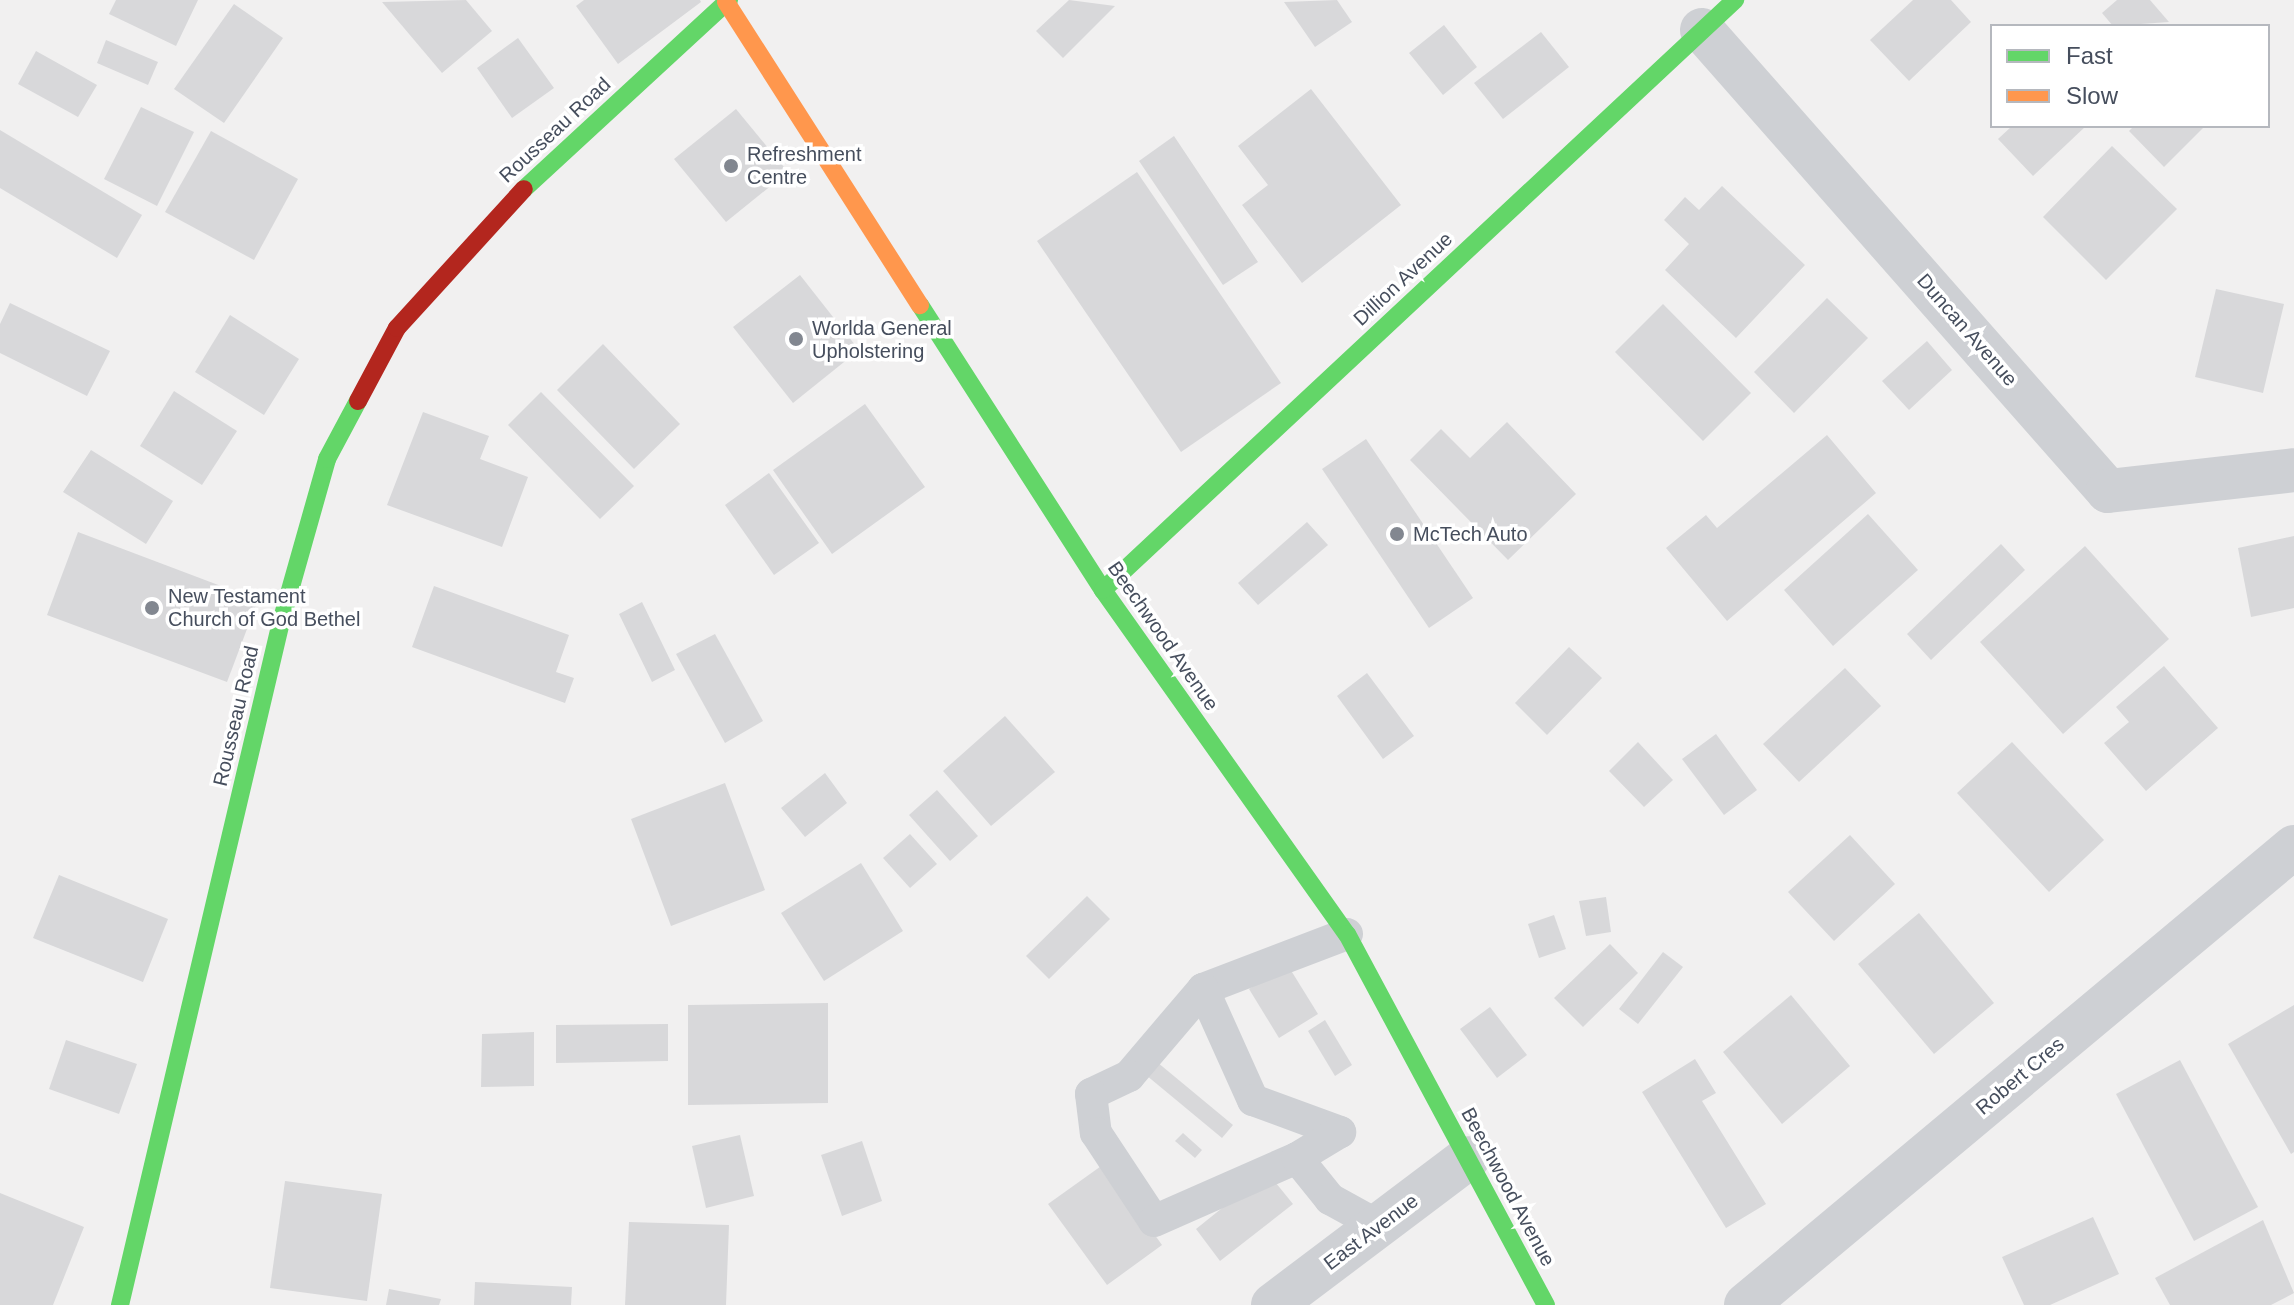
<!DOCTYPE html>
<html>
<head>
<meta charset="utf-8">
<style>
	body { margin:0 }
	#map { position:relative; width:2294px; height:1305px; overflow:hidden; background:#f1f0f0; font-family:Arial,sans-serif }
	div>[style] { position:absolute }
	.building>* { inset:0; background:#d8d8da }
	.lane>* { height:32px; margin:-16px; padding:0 16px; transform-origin:16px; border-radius:16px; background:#ced0d4 }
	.street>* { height:44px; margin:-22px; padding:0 22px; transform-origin:22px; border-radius:22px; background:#ced0d4 }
	.fast>* { height:18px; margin:-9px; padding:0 9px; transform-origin:9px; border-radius:9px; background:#63d668 }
	.slow>* { height:18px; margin:-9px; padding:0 9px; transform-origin:9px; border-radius:9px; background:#ff974d }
	.jam>* { height:18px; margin:-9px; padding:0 9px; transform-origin:9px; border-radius:9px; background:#b3261e }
	.dots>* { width:22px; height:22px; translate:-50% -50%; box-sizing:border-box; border:4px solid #fff; border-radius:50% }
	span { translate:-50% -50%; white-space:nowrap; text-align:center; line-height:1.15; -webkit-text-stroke:7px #fff; paint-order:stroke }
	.street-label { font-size:20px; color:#464e5d }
	.poi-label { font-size:20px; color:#464e5d }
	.left { translate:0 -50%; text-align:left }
	.legend { position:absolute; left:1990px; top:24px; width:280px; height:104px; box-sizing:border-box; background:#fff; border:2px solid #b5b8be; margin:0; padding:10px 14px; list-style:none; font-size:24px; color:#464e5d }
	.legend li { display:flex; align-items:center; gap:16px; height:40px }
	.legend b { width:40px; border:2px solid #b5b8be }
</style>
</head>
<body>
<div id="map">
	<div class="building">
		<i style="clip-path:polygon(116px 0,198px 0,176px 46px,109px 14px)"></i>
		<i style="clip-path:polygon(466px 0,492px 31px,442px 73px,382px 2px)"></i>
		<i style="clip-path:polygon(584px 0,700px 0,701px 2px,618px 64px,576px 6px)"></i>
		<i style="clip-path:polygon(1069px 0,1115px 6px,1063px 58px,1036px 31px)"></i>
		<i style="clip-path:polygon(1337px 0,1352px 22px,1315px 47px,1284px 2px)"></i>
		<i style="clip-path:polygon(1913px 0,1951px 0,1971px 22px,1909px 81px,1870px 40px)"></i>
		<i style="clip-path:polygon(2117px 0,2150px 0,2169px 22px,2113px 26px,2102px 13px)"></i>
		<i style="clip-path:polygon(234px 4px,283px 38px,224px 123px,174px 89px)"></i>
		<i style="clip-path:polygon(1444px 25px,1477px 67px,1443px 95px,1409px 53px)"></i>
		<i style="clip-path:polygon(1541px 32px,1569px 67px,1503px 119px,1474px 83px)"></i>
		<i style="clip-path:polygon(518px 38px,554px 88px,512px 118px,477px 68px)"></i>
		<i style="clip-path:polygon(106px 40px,158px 62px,148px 85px,97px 63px)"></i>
		<i style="clip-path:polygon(36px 51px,97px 85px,78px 117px,18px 84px)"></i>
		<i style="clip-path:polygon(1311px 89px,1401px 205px,1302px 283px,1242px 205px,1268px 185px,1238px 146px)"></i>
		<i style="clip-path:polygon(141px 107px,194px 132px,157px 206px,104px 179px)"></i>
		<i style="clip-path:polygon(736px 109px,788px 172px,726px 222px,674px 159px)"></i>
		<i style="clip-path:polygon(2012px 126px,2086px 126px,2033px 176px,1998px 139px)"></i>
		<i style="clip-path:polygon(2134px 126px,2205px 126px,2164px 167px,2129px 131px)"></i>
		<i style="clip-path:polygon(0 130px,142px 215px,117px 258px,0 188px)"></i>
		<i style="clip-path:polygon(211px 131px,298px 179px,254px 260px,165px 212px)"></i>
		<i style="clip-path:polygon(1174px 136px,1258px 262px,1223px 285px,1139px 161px)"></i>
		<i style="clip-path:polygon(2112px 146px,2177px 209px,2106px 280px,2043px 217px)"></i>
		<i style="clip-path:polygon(1137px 172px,1281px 383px,1181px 452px,1037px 241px)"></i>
		<i style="clip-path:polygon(1722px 186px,1805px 265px,1736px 338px,1665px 270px,1689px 244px,1664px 220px,1685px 197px,1699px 210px)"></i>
		<i style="clip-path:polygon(800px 275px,859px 350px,793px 403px,733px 327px)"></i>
		<i style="clip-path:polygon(2216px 289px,2284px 304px,2263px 393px,2195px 377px)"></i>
		<i style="clip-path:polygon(1827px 298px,1868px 338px,1794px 413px,1754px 372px)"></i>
		<i style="clip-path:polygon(10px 303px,110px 351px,87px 396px,0 353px,0 324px)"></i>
		<i style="clip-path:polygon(1663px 304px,1751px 393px,1703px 441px,1615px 352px)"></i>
		<i style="clip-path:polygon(230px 315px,299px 359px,264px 415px,195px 372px)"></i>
		<i style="clip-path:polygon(1927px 341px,1952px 370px,1909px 410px,1882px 381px)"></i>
		<i style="clip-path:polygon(603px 344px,680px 424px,634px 469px,557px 390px)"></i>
		<i style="clip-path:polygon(174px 391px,237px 431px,202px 485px,140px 446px)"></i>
		<i style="clip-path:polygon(541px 392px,634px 486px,600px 519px,508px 425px)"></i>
		<i style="clip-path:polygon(865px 404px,925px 487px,832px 554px,773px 470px)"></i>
		<i style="clip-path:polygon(423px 412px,489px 436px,480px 459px,528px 477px,502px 547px,387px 505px)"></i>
		<i style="clip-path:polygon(1507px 422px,1576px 494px,1508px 560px,1410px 460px,1441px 429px,1470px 458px)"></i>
		<i style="clip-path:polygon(1827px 435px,1876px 493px,1727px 621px,1666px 548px,1706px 515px,1717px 528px)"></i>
		<i style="clip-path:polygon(1366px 439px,1473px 598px,1429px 628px,1322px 469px)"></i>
		<i style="clip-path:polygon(91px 450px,173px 501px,146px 544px,63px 492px)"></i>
		<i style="clip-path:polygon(769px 473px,819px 543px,774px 575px,725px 505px)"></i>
		<i style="clip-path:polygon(1868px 514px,1918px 570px,1833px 646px,1784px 590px)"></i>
		<i style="clip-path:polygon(1307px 522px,1328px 545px,1258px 605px,1238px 583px)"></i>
		<i style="clip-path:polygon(78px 532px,258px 600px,227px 682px,47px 615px)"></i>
		<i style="clip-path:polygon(2294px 536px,2294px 608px,2251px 617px,2238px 548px)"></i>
		<i style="clip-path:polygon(2001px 544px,2025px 570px,1931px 660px,1907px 634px)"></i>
		<i style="clip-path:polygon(2085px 546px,2169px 639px,2063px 734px,1980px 642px)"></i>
		<i style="clip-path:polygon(434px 586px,569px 635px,556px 672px,574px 678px,565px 703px,412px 647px)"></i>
		<i style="clip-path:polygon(642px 602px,675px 670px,652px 682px,619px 614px)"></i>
		<i style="clip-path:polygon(715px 634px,763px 721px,725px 743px,676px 654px)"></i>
		<i style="clip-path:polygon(1569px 647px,1602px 678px,1547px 735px,1515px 703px)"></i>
		<i style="clip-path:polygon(2164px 666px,2218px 728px,2146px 791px,2104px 743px,2129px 722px,2116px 707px)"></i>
		<i style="clip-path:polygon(1845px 668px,1881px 706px,1799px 782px,1763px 744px)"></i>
		<i style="clip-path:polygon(1367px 673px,1414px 736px,1383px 759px,1337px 696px)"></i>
		<i style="clip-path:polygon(1005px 716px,1055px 772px,991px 826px,943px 771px)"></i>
		<i style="clip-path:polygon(1716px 734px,1757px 790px,1724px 815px,1682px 759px)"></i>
		<i style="clip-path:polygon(1638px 742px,1673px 780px,1644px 807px,1609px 771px)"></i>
		<i style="clip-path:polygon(2012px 742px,2104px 840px,2049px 892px,1957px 793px)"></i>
		<i style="clip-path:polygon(825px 773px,847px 803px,805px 837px,781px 808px)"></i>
		<i style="clip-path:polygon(725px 783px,765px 890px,671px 926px,631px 819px)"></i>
		<i style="clip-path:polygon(937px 790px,978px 836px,950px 861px,909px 815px)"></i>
		<i style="clip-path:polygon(910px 834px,937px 864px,910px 888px,883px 858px)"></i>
		<i style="clip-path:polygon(1850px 835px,1895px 884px,1834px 941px,1788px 892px)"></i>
		<i style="clip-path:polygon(861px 863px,903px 931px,824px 981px,781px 913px)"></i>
		<i style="clip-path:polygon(59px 875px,168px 919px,143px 982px,33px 938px)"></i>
		<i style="clip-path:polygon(1087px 896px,1110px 919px,1049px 979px,1026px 956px)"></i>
		<i style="clip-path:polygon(1606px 897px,1611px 932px,1586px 936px,1579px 901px)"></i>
		<i style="clip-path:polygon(1919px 913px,1994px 1003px,1934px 1054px,1858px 964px)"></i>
		<i style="clip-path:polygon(1554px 915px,1566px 949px,1539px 958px,1528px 924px)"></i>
		<i style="clip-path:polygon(1610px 944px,1638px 973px,1583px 1027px,1554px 998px)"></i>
		<i style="clip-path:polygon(1663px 952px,1683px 967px,1638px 1024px,1619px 1009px)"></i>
		<i style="clip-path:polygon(1287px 964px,1318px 1014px,1279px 1038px,1249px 989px)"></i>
		<i style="clip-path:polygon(1791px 995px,1850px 1066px,1782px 1124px,1723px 1052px)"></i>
		<i style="clip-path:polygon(828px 1003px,828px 1103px,688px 1105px,688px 1005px)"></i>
		<i style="clip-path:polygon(2294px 1005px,2294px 1152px,2291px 1154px,2228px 1044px)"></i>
		<i style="clip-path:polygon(1490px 1007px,1527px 1055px,1497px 1078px,1460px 1029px)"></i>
		<i style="clip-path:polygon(1325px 1020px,1352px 1065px,1335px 1076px,1308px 1031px)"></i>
		<i style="clip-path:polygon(668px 1024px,668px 1061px,556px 1063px,556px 1025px)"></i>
		<i style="clip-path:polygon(534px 1032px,534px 1086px,481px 1087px,482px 1034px)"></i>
		<i style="clip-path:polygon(66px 1040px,137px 1064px,119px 1114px,49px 1089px)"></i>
		<i style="clip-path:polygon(1695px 1059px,1716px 1093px,1702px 1101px,1766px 1204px,1726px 1228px,1642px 1092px)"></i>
		<i style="clip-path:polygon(2180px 1060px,2258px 1207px,2194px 1241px,2116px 1094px)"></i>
		<i style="clip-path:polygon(1157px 1062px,1233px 1125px,1222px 1138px,1146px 1075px)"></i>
		<i style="clip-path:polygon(1183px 1133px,1202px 1150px,1195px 1158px,1175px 1141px)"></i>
		<i style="clip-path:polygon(740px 1135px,754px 1196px,706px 1208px,692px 1146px)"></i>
		<i style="clip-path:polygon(862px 1141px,882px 1201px,842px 1216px,821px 1155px)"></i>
		<i style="clip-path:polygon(1104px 1164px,1162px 1245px,1107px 1285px,1048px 1204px)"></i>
		<i style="clip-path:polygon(1267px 1172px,1293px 1204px,1220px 1261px,1196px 1229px)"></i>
		<i style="clip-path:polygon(285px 1181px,382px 1194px,367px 1301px,270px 1288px)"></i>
		<i style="clip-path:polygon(0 1193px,84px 1227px,53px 1305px,0 1305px)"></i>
		<i style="clip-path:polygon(2093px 1217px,2119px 1274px,2050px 1305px,2024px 1305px,2002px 1257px)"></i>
		<i style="clip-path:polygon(2263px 1220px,2294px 1293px,2271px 1305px,2170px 1305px,2155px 1278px)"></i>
		<i style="clip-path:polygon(629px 1222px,729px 1225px,726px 1305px,625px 1305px)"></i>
		<i style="clip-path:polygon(475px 1282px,572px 1287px,571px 1305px,474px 1305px)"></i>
		<i style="clip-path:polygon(389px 1289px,441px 1299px,439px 1305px,386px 1305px)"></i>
	</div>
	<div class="lane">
		<i style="left:1347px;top:934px;width:154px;rotate:159.1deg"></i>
		<i style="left:1203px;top:989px;width:114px;rotate:130.4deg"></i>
		<i style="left:1129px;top:1076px;width:42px;rotate:154.7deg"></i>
		<i style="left:1091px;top:1094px;width:39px;rotate:83deg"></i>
		<i style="left:1096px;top:1133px;width:105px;rotate:56.6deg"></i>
		<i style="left:1154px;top:1221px;width:156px;rotate:-23.8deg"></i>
		<i style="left:1297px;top:1158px;width:53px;rotate:51.2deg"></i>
		<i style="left:1330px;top:1199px;width:56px;rotate:28.9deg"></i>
		<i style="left:1203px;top:989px;width:122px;rotate:65.8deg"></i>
		<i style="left:1253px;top:1100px;width:93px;rotate:20.2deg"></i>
		<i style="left:1340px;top:1132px;width:50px;rotate:148.8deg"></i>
	</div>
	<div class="street">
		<i style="left:1702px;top:30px;width:614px;rotate:48.63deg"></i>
		<i style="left:2108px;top:491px;width:187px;rotate:-6.4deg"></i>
		<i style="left:1273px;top:1305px;width:244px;rotate:-37deg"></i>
		<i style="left:1746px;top:1305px;width:714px;rotate:-39.89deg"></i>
	</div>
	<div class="fast">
		<i style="left:524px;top:189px;width:279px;rotate:-42.7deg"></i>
		<i style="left:920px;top:305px;width:339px;rotate:57.3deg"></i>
		<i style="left:1103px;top:590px;width:422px;rotate:54.7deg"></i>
		<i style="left:1347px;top:934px;width:421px;rotate:61.8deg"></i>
		<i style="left:1103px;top:590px;width:865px;rotate:-43.03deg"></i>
		<i style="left:120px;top:1305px;width:702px;rotate:-76.74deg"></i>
		<i style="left:281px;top:622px;width:169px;rotate:-74.2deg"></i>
		<i style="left:327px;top:459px;width:66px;rotate:-61.9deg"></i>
	</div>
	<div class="slow">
		<i style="left:726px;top:2px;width:360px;rotate:57.4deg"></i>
	</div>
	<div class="jam">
		<i style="left:358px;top:401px;width:83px;rotate:-61.9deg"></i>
		<i style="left:397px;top:328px;width:188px;rotate:-47.6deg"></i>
	</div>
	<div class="dots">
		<i style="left:731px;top:166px;background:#828790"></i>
		<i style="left:796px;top:339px;background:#828790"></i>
		<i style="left:1397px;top:534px;background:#828790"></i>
		<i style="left:152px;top:608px;background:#828790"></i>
	</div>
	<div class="street-label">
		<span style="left:555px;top:130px;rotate:-43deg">Rousseau Road</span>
		<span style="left:1403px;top:279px;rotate:-43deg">Dillion Avenue</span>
		<span style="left:1967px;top:330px;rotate:49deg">Duncan Avenue</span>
		<span style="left:1163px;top:636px;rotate:55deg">Beechwood Avenue</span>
		<span style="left:236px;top:716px;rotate:-77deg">Rousseau Road</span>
		<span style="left:2020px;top:1076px;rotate:-40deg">Robert Cres</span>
		<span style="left:1508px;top:1187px;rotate:62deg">Beechwood Avenue</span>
		<span style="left:1371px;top:1232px;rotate:-37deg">East Avenue</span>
	</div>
	<div class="poi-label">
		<span class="left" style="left:747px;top:166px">Refreshment<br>Centre</span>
		<span class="left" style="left:812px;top:340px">Worlda General<br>Upholstering</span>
		<span class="left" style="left:1413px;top:534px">McTech Auto</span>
		<span class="left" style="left:168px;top:608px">New Testament<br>Church of God Bethel</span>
	</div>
	<ul class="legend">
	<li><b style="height:10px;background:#63d668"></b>Fast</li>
	<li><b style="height:10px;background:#ff974d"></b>Slow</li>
	</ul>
</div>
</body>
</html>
